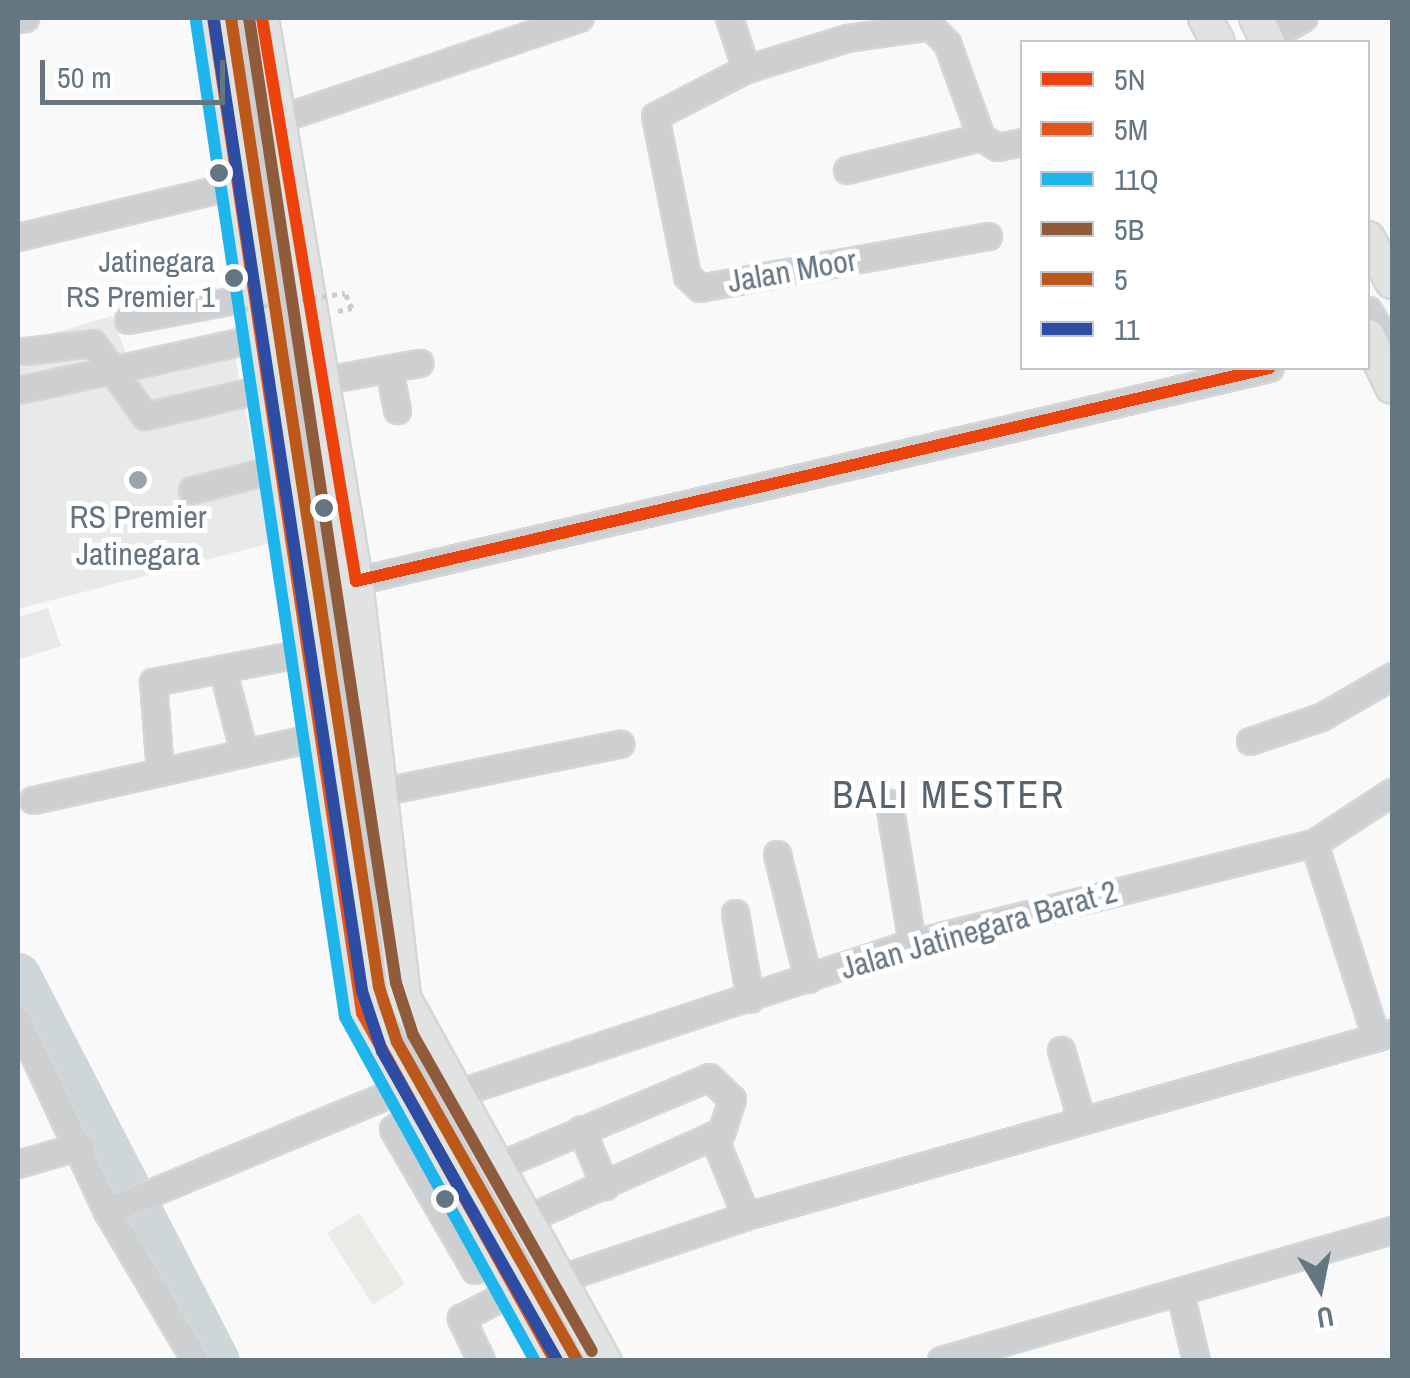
<!DOCTYPE html>
<html>
<head>
<meta charset="utf-8">
<style>
	body { margin:0 }
	#map { position:relative; width:1410px; height:1378px; overflow:hidden; background:#f9f9f9; font-family:"Archivo Narrow",sans-serif }
	div>[style] { position:absolute }
	.built>* { inset:0; background:#e8e9e9 }
	.green>* { inset:0; background:#e8ebe6 }
	.river>* { height:45px; margin:-22.5px; padding:0 22.5px; transform-origin:22.5px; border-radius:22.5px; background:#ced6d9 }
	.path>* { height:5px; margin-top:-2.5px; transform-origin:0; background:repeating-linear-gradient(90deg,#cbcccd 0 5px,transparent 0 10px) }
	.roads { filter:drop-shadow(2px 0 #d5d6d7) drop-shadow(-2px 0 #d5d6d7) drop-shadow(0 2px #d5d6d7) drop-shadow(0 -2px #d5d6d7) }
	.minor>* { height:25px; margin:-12.5px; padding:0 12.5px; transform-origin:12.5px; border-radius:12.5px; background:#cecfd0 }
	.major>* { height:32px; margin:-16px; padding:0 16px; transform-origin:16px; border-radius:16px; background:#e1e2e2 }
	.path-bridge>* { height:5px; margin-top:-2.5px; transform-origin:0; background:repeating-linear-gradient(90deg,#cbcccd 0 5px,transparent 0 10px) }
	.bus-1>* { height:12px; margin:-6px; padding:0 6px; transform-origin:6px; border-radius:6px; background:#ee420d }
	.bus-2>* { height:12px; margin:-6px; padding:0 6px; transform-origin:6px; border-radius:6px; background:#e35517 }
	.bus-3>* { height:12px; margin:-6px; padding:0 6px; transform-origin:6px; border-radius:6px; background:#1eb5ec }
	.bus-4>* { height:12px; margin:-6px; padding:0 6px; transform-origin:6px; border-radius:6px; background:#905b3b }
	.bus-5>* { height:12px; margin:-6px; padding:0 6px; transform-origin:6px; border-radius:6px; background:#bc581a }
	.bus-6>* { height:12px; margin:-6px; padding:0 6px; transform-origin:6px; border-radius:6px; background:#2d4ca4 }
	.dots>* { width:28px; height:28px; translate:-50% -50%; box-sizing:border-box; border:5px solid #fff; border-radius:50% }
	span { translate:-50% -50%; white-space:nowrap; text-align:center; line-height:1.15; -webkit-text-stroke:10px #fff; paint-order:stroke }
	.bus-label { font-size:30px; color:#657683 }
	.right { translate:-100% -50%; text-align:right }
	.street-label { font-size:32px; color:#657683 }
	.poi-label { font-size:32px; color:#657683 }
	.quarter-label { font-size:38px; color:#57646e; letter-spacing:2.5px }
	.frame { position:absolute; inset:0; border:20px solid #657683; pointer-events:none }
	.legend { position:absolute; left:1020px; top:40px; width:350px; height:330px; box-sizing:border-box; background:#fff; border:2px solid #c1c8cd; margin:0; padding:12px 18px; list-style:none; font-size:30px; color:#657683 }
	.legend li { display:flex; align-items:center; gap:20px; height:50px }
	.legend b { width:50px; border:2px solid #c1c8cd }
	.north { position:absolute; left:1270px; top:1238px; width:100px; height:100px; -webkit-text-stroke:8px #fff; paint-order:stroke; rotate:170deg; font-size:28px; font-weight:700; line-height:40px; text-align:center; color:#657683 }
	.north::after { content:''; display:block; margin:auto; width:35px; height:45px; background:#657683; clip-path:polygon(50% 0,100% 100%,50% 72%,0 100%) }
	.scale { position:absolute; left:40px; top:60px; width:185px; height:45px; box-sizing:border-box; border:5px solid #657683; border-top:0; padding-left:12px; font-size:30px; line-height:35px; white-space:nowrap; color:#657683; -webkit-text-stroke:8px #fff; paint-order:stroke }
</style>
</head>
<body>
<div id="map">
	<div class="built">
		<i style="clip-path:polygon(112px 316px,126px 353px,231px 336px,271px 543px,18px 609px,18px 343px)"></i>
		<i style="clip-path:polygon(48px 608px,61px 646px,20px 659px,18px 680px,18px 617px)"></i>
	</div>
	<div class="green">
		<i style="clip-path:polygon(359px 1213px,405px 1284px,373px 1305px,327px 1233px)"></i>
	</div>
	<div class="river">
		<i style="left:18px;top:975px;width:433px;rotate:62.7deg"></i>
	</div>
	<div class="path">
		<i style="left:338px;top:311px;width:14px;rotate:-12deg"></i>
		<i style="left:352px;top:308px;width:17px;rotate:-115deg"></i>
	</div>
	<div class="roads">
		<div class="minor">
			<i style="left:231px;top:18px;width:980px;rotate:81.32deg"></i>
			<i style="left:379px;top:987px;width:58px;rotate:71.9deg"></i>
			<i style="left:397px;top:1042px;width:365px;rotate:60.5deg"></i>
			<i style="left:729px;top:18px;width:54px;rotate:71.6deg"></i>
			<i style="left:18px;top:19px;width:7px;rotate:-8deg"></i>
			<i style="left:1266px;top:39px;width:43px;rotate:-29.6deg"></i>
			<i style="left:276px;top:120px;width:320px;rotate:-18.6deg"></i>
			<i style="left:847px;top:170px;width:138px;rotate:-13.8deg"></i>
			<i style="left:988px;top:236px;width:293px;rotate:169.8deg"></i>
			<i style="left:700px;top:288px;width:18px;rotate:-137deg"></i>
			<i style="left:687px;top:276px;width:163px;rotate:-101.3deg"></i>
			<i style="left:655px;top:116px;width:102px;rotate:-27.3deg"></i>
			<i style="left:746px;top:69px;width:106px;rotate:-17.1deg"></i>
			<i style="left:847px;top:38px;width:84px;rotate:-8.2deg"></i>
			<i style="left:930px;top:26px;width:24px;rotate:45deg"></i>
			<i style="left:947px;top:43px;width:100px;rotate:70.1deg"></i>
			<i style="left:981px;top:137px;width:19px;rotate:32deg"></i>
			<i style="left:997px;top:147px;width:25px;rotate:-11deg"></i>
			<i style="left:18px;top:237px;width:224px;rotate:-13.4deg"></i>
			<i style="left:1368px;top:310px;width:47px;rotate:59deg"></i>
			<i style="left:128px;top:320px;width:125px;rotate:-10.6deg"></i>
			<i style="left:25px;top:351px;width:68px;rotate:-6.7deg"></i>
			<i style="left:93px;top:343px;width:33px;rotate:55deg"></i>
			<i style="left:112px;top:370px;width:149px;rotate:-12.4deg"></i>
			<i style="left:389px;top:369px;width:42px;rotate:79deg"></i>
			<i style="left:325px;top:380px;width:96px;rotate:-10.3deg"></i>
			<i style="left:18px;top:390px;width:96px;rotate:-12deg"></i>
			<i style="left:112px;top:370px;width:57px;rotate:54.3deg"></i>
			<i style="left:145px;top:416px;width:124px;rotate:-13deg"></i>
			<i style="left:192px;top:490px;width:90px;rotate:-14.2deg"></i>
			<i style="left:356px;top:581px;width:938px;rotate:-13.13deg"></i>
			<i style="left:223px;top:671px;width:85px;rotate:75.6deg"></i>
			<i style="left:244px;top:753px;width:79px;rotate:-12.4deg"></i>
			<i style="left:1250px;top:741px;width:75px;rotate:-18.7deg"></i>
			<i style="left:1321px;top:717px;width:82px;rotate:-30deg"></i>
			<i style="left:160px;top:772px;width:86px;rotate:-12.7deg"></i>
			<i style="left:379px;top:792px;width:246px;rotate:-11.3deg"></i>
			<i style="left:33px;top:800px;width:130px;rotate:-12.4deg"></i>
			<i style="left:160px;top:772px;width:90px;rotate:-94.4deg"></i>
			<i style="left:153px;top:682px;width:159px;rotate:-10.9deg"></i>
			<i style="left:889px;top:803px;width:142px;rotate:80.7deg"></i>
			<i style="left:1314px;top:843px;width:204px;rotate:72.3deg"></i>
			<i style="left:1314px;top:843px;width:93px;rotate:-33.2deg"></i>
			<i style="left:777px;top:854px;width:129px;rotate:76.1deg"></i>
			<i style="left:735px;top:913px;width:87px;rotate:80.1deg"></i>
			<i style="left:18px;top:1021px;width:210px;rotate:64.9deg"></i>
			<i style="left:107px;top:1211px;width:173px;rotate:59.4deg"></i>
			<i style="left:1061px;top:1050px;width:72px;rotate:73.8deg"></i>
			<i style="left:452px;top:1095px;width:484px;rotate:-18.3deg"></i>
			<i style="left:912px;top:943px;width:414px;rotate:-14deg"></i>
			<i style="left:416px;top:1114px;width:27px;rotate:147deg"></i>
			<i style="left:393px;top:1129px;width:163px;rotate:59.8deg"></i>
			<i style="left:475px;top:1270px;width:26px;rotate:-36deg"></i>
			<i style="left:581px;top:1129px;width:62px;rotate:67.2deg"></i>
			<i style="left:713px;top:1135px;width:87px;rotate:67.8deg"></i>
			<i style="left:18px;top:1164px;width:65px;rotate:-16.2deg"></i>
			<i style="left:493px;top:1168px;width:234px;rotate:-22.8deg"></i>
			<i style="left:709px;top:1077px;width:32px;rotate:44deg"></i>
			<i style="left:732px;top:1099px;width:35px;rotate:108deg"></i>
			<i style="left:721px;top:1132px;width:216px;rotate:155.9deg"></i>
			<i style="left:107px;top:1211px;width:316px;rotate:-22.5deg"></i>
			<i style="left:559px;top:1279px;width:197px;rotate:-18.6deg"></i>
			<i style="left:746px;top:1216px;width:671px;rotate:-15.82deg"></i>
			<i style="left:1180px;top:1293px;width:69px;rotate:76.6deg"></i>
			<i style="left:481px;top:1360px;width:47px;rotate:-115.5deg"></i>
			<i style="left:461px;top:1318px;width:61px;rotate:-27.4deg"></i>
			<i style="left:941px;top:1360px;width:469px;rotate:-16.1deg"></i>
		</div>
		<div class="major">
			<i style="left:213px;top:18px;width:1006px;rotate:81.48deg"></i>
			<i style="left:362px;top:1013px;width:397px;rotate:61deg"></i>
			<i style="left:262px;top:18px;width:571px;rotate:80.52deg"></i>
			<i style="left:356px;top:581px;width:420px;rotate:83.4deg"></i>
			<i style="left:404px;top:998px;width:414px;rotate:61.1deg"></i>
			<i style="left:1205px;top:18px;width:27px;rotate:62deg"></i>
			<i style="left:1256px;top:18px;width:27px;rotate:63deg"></i>
			<i style="left:1368px;top:238px;width:50px;rotate:61.4deg"></i>
			<i style="left:1368px;top:336px;width:56px;rotate:64.8deg"></i>
		</div>
	</div>
	<div class="path-bridge">
		<i style="left:243px;top:309px;width:103px;rotate:-8.9deg"></i>
	</div>
	<div class="bus-1">
		<i style="left:262px;top:18px;width:571px;rotate:80.52deg"></i>
		<i style="left:356px;top:581px;width:938px;rotate:-13.13deg"></i>
	</div>
	<div class="bus-2">
		<i style="left:213px;top:18px;width:1006px;rotate:81.48deg"></i>
		<i style="left:362px;top:1013px;width:397px;rotate:61deg"></i>
	</div>
	<div class="bus-3">
		<i style="left:196px;top:21px;width:1007px;rotate:81.49deg"></i>
		<i style="left:345px;top:1017px;width:392px;rotate:61.1deg"></i>
	</div>
	<div class="bus-4">
		<i style="left:249px;top:18px;width:976px;rotate:81.34deg"></i>
		<i style="left:396px;top:983px;width:55px;rotate:71.9deg"></i>
		<i style="left:413px;top:1035px;width:363px;rotate:60.5deg"></i>
	</div>
	<div class="bus-5">
		<i style="left:231px;top:18px;width:980px;rotate:81.32deg"></i>
		<i style="left:379px;top:987px;width:58px;rotate:71.9deg"></i>
		<i style="left:397px;top:1042px;width:365px;rotate:60.5deg"></i>
	</div>
	<div class="bus-6">
		<i style="left:214px;top:21px;width:981px;rotate:81.32deg"></i>
		<i style="left:362px;top:991px;width:63px;rotate:71.6deg"></i>
		<i style="left:382px;top:1051px;width:355px;rotate:60.5deg"></i>
	</div>
	<div class="dots">
		<i style="left:219px;top:173px;background:#657683"></i>
		<i style="left:234px;top:278px;background:#657683"></i>
		<i style="left:138px;top:480px;background:#99a4ac"></i>
		<i style="left:324px;top:508px;background:#657683"></i>
		<i style="left:445px;top:1199px;background:#657683"></i>
	</div>
	<div class="bus-label">
		<span class="right" style="left:215px;top:278px">Jatinegara<br>RS Premier 1</span>
	</div>
	<div class="street-label">
		<span style="left:792px;top:271px;rotate:-10deg">Jalan Moor</span>
		<span style="left:979px;top:930px;rotate:-16deg">Jalan Jatinegara Barat 2</span>
	</div>
	<div class="poi-label">
		<span style="left:138px;top:536px">RS Premier<br>Jatinegara</span>
	</div>
	<div class="quarter-label">
		<span style="left:949px;top:795px">BALI MESTER</span>
	</div>
	<div class="frame"></div>
	<ul class="legend">
	<li><b style="height:12px;background:#ee420d"></b>5N</li>
	<li><b style="height:12px;background:#e35517"></b>5M</li>
	<li><b style="height:12px;background:#1eb5ec"></b>11Q</li>
	<li><b style="height:12px;background:#905b3b"></b>5B</li>
	<li><b style="height:12px;background:#bc581a"></b>5</li>
	<li><b style="height:12px;background:#2d4ca4"></b>11</li>
	</ul>
	<div class="north">U</div>
	<div class="scale">50 m</div>
</div>
</body>
</html>
